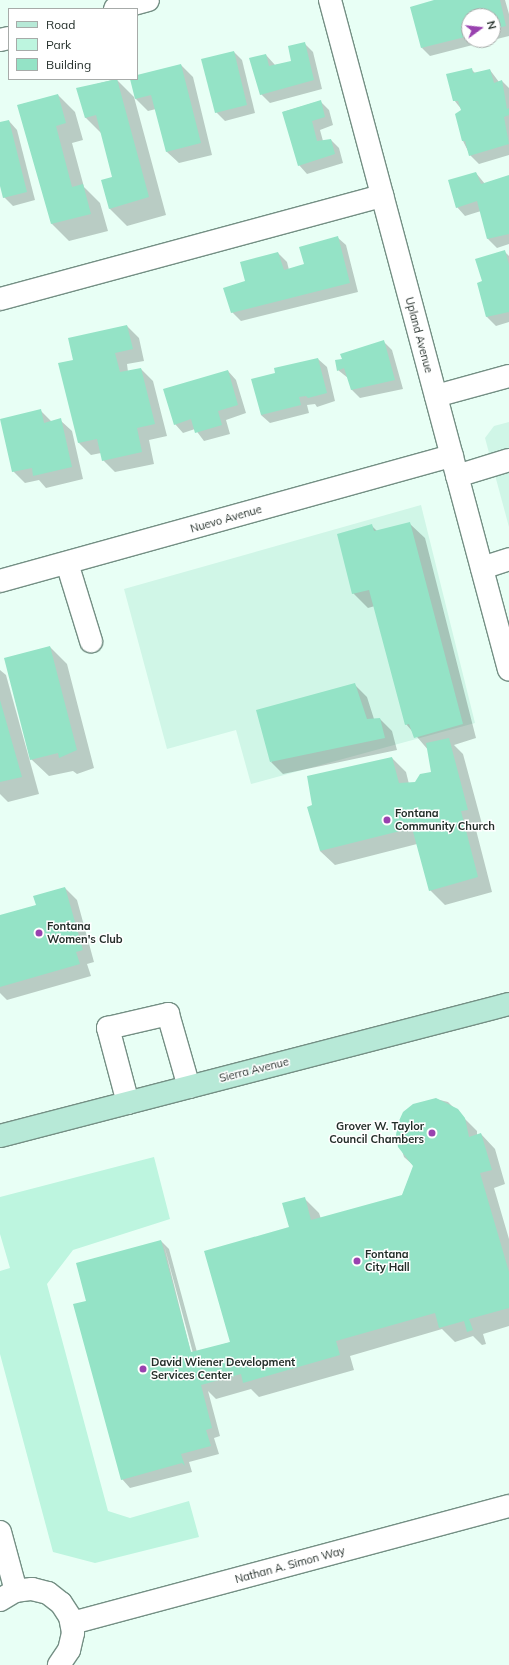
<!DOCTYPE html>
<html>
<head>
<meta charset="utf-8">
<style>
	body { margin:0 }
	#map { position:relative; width:509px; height:1665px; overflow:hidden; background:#e8fff5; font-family:Mulish,sans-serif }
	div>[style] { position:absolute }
	.built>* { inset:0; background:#d0f6e7 }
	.green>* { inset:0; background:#bdf5df }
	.shadow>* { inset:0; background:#0003 }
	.building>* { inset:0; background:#94e3c6 }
	.roads { filter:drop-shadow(1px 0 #748f84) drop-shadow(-1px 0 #748f84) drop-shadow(0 1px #748f84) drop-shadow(0 -1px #748f84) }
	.minor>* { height:22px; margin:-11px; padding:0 11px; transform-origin:11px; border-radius:11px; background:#fff }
	.major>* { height:22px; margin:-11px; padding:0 11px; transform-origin:11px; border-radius:11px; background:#b7e9d7 }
	.dots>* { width:11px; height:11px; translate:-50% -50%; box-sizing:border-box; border:2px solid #fff; border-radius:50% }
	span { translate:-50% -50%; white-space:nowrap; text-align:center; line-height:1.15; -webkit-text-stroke:3px #fff; paint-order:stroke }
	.street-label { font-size:11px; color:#232e29 }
	.poi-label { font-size:11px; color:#232e29; font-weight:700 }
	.left { translate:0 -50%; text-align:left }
	.right { translate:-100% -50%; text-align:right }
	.legend { position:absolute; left:8px; top:8px; width:130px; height:72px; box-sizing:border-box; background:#fff; border:1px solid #a7aba9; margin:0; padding:5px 7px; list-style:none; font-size:12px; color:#232e29 }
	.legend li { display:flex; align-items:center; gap:8px; height:20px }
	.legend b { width:20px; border:1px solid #a7aba9 }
	.north { position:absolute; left:461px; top:8px; width:40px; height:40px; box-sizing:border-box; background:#fff; border:1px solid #a7aba9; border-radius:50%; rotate:75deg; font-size:11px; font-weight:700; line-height:16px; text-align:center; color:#232e29 }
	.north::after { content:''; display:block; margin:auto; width:14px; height:18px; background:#9942af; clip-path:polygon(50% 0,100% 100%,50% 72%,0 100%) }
</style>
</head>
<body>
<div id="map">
	<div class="built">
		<i style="clip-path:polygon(509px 422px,509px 527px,485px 438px,494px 426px)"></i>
		<i style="clip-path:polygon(421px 505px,475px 723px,251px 784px,236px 730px,167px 749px,124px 589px)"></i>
	</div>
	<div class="green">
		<i style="clip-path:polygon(154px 1157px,170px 1219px,73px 1250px,47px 1284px,108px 1511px,130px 1518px,189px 1501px,199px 1537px,95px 1563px,53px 1552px,0 1354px,0 1271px,10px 1268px,0 1234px,0 1197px)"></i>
	</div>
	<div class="shadow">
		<i style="clip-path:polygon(437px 0,505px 0,509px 14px,509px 36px,493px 40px,493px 16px,469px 16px,469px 40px,492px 40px,430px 56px,422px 48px)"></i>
		<i style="clip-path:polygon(305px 44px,313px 52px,322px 89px,270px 103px,261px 94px,266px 55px,275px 65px,292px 62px)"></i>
		<i style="clip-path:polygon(234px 52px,242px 60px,255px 113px,225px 121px,216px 112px)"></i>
		<i style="clip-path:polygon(181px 65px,193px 77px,212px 155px,179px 163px,167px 152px,156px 109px,148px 111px,134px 97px,166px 215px,127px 226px,110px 209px,102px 181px,113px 178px,102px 134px,86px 118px,77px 89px,116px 79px,136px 99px,131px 79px)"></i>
		<i style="clip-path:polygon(471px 69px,475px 73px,490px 70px,499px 82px,502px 81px,509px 88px,509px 155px,479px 164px,470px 155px,463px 141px,462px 110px,454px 100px)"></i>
		<i style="clip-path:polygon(58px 95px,75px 112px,83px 140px,72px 143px,84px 187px,100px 203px,108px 231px,69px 241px,52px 224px,19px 105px)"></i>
		<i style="clip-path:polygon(320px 101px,329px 110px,333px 125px,320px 130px,323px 141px,331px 140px,339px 148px,343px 163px,307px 174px,299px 165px,283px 112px)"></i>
		<i style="clip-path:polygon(9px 121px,17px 130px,35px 200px,13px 206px,4px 197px,0 183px,0 123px)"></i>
		<i style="clip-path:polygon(476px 173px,485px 184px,509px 176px,509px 244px,497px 248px,488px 239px,481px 211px,465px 216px,457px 207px)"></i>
		<i style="clip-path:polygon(337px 237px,346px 245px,358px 292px,241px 321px,232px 312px,278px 253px,287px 262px,289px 270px,305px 265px)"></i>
		<i style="clip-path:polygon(505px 252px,509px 256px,509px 322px,496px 326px,487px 317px,479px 284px,483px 282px)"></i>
		<i style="clip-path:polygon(127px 326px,139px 338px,144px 361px,127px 364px,128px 372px,141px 369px,153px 381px,167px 436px,149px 440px,154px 464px,115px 472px,103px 460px,101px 453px,91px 455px,79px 443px,59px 364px,74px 361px)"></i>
		<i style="clip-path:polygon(383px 341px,392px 350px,403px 389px,360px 398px,352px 390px,348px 378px,338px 370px,343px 360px)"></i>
		<i style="clip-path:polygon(318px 359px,327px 367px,335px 401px,317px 407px,315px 404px,307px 405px,309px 413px,270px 423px,261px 415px,276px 374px)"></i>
		<i style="clip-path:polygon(228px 371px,236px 380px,246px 413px,226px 420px,230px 434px,204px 441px,195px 429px,183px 433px,175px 424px)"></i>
		<i style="clip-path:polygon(40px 410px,52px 422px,60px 420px,72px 431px,83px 479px,46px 488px,39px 480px,25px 483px,13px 471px)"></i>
		<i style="clip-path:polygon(410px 524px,425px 538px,476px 738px,454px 745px,463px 754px,482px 824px,475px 826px,492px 892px,445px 905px,430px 890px,417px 844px,335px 865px,320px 851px,392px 758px,406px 772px,409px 784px,416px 783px,432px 772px,429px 751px,406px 724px,375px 606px,368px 608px,353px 593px,371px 525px,377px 531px)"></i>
		<i style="clip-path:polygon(50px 647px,67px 664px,94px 768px,77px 774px,73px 771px,49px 776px,31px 759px)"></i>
		<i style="clip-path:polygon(0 670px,6px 675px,39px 794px,8px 802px,0 794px)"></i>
		<i style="clip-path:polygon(355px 685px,367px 697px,374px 719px,380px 719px,392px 731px,397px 750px,283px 774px,271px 762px)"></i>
		<i style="clip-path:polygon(65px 888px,77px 900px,94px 962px,87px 964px,91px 976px,7px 1000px,0 993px,0 916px,37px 906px)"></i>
		<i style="clip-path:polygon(evenodd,436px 1099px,448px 1102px,477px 1131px,477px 1135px,481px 1134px,495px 1149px,505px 1184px,494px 1188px,509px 1239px,509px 1326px,483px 1334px,486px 1344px,482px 1345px,473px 1336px,455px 1342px,442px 1329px,350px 1356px,354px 1370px,259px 1397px,251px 1389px,216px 1399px,208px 1391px,220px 1436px,214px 1438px,219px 1454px,189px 1462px,192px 1472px,130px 1488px,122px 1479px,87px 1302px,161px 1241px,169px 1249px,197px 1352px,231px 1342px,304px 1198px,319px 1213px,321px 1219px,402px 1196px,414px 1166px,404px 1157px,397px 1135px,436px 1099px,164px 1245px,193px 1353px,191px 1353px,164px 1245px)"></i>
	</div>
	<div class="building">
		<i style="clip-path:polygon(434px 0,500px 0,506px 26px,493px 29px,493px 16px,469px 16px,469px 36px,421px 48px,410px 7px)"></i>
		<i style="clip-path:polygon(305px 42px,314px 80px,260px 95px,249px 58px,266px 54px,269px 66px,291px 61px,288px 46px)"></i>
		<i style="clip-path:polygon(234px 51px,247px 105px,215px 113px,201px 59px)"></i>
		<i style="clip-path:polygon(181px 64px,201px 143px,166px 152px,151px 95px,135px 99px,130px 79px,137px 79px,137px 75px)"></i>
		<i style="clip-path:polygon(472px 68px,473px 73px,490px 69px,494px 83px,502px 80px,507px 109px,509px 108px,509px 115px,504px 117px,509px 144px,469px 156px,465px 141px,462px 141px,455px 114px,461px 110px,458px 101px,453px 101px,446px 74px)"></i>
		<i style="clip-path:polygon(117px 79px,149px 197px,109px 209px,101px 180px,112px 177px,96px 115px,85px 118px,76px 88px)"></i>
		<i style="clip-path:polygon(58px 94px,66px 123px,56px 126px,72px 187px,83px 184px,91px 214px,51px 224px,17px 105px)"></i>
		<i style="clip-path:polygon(321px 100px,325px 117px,312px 121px,317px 141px,331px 139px,335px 154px,298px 166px,282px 112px)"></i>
		<i style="clip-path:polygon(9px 120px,27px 192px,3px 198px,0 186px,0 122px)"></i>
		<i style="clip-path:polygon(476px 172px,481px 184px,509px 175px,509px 234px,487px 239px,477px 201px,456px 208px,448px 180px)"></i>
		<i style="clip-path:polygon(338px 236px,350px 283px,231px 313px,223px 288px,245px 281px,240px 262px,278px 252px,284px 270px,304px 264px,299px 247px)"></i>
		<i style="clip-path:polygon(505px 250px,509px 265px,509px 312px,486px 317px,477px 283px,482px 281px,475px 259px)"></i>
		<i style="clip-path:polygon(127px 325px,133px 349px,115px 353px,120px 372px,141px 368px,155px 424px,137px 428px,142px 452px,102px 461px,97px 439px,78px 443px,58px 363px,73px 360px,68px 338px)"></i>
		<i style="clip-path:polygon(384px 340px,395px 380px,351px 390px,344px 368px,337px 371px,335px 360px,342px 359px,340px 354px)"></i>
		<i style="clip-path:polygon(318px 358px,327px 393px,308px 398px,306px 396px,299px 397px,301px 405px,261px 415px,251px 379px,275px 373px,274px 368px)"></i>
		<i style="clip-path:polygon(228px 370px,238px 405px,218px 411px,222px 425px,195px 433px,191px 419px,174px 425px,163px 389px)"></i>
		<i style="clip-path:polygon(41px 409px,44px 423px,61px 418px,72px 467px,33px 476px,32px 468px,12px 472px,0 419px)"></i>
		<i style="clip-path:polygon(410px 522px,463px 724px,414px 738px,409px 724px,405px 725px,369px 590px,352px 594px,337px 534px,372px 524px,374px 531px)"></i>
		<i style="clip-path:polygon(50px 646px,77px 750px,59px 758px,58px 753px,30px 760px,4px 658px)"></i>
		<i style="clip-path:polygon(355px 683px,367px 719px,380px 718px,385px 738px,270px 762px,256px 710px)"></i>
		<i style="clip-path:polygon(0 700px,22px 777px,0 782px)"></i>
		<i style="clip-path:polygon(449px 738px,468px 810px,461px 811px,478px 877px,429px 891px,412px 828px,320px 851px,307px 807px,312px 805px,307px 776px,392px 757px,399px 783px,415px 782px,420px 774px,431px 772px,426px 743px)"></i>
		<i style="clip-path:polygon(65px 887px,83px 950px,76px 952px,80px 964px,0 987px,0 915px,36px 905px,33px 896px)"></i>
		<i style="clip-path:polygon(436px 1098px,458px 1109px,465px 1118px,469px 1137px,481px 1133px,492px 1170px,480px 1173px,509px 1272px,509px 1308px,469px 1319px,473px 1330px,467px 1332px,464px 1321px,439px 1328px,435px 1313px,336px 1341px,340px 1355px,243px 1383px,241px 1374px,201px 1385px,212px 1428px,206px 1430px,211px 1446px,181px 1454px,185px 1466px,182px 1463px,121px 1480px,73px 1304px,86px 1301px,76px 1263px,161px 1240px,191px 1352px,230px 1342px,204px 1251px,289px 1227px,282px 1203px,305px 1197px,311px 1220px,402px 1195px,413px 1166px,398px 1147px,396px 1135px,398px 1123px,403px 1112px,413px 1104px)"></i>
	</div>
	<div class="roads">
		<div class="minor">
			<i style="left:330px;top:0;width:693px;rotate:75.04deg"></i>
			<i style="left:115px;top:9px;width:34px;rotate:-15deg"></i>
			<i style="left:0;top:40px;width:9px;rotate:-13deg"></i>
			<i style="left:0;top:299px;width:396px;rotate:-15.1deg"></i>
			<i style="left:436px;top:396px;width:76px;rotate:-15.3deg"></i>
			<i style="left:457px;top:476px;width:54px;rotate:-17.1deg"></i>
			<i style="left:67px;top:563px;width:82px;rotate:72.9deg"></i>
			<i style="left:482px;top:568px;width:28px;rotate:-18deg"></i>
			<i style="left:0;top:581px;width:469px;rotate:-15.5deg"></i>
			<i style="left:128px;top:1103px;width:78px;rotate:-104.9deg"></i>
			<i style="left:108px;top:1028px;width:62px;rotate:-13.1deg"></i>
			<i style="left:168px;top:1014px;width:76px;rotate:74deg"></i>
			<i style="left:0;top:1532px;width:61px;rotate:74.8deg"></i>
			<i style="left:0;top:1600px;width:17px;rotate:-31deg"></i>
			<i style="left:15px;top:1591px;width:17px;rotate:-7deg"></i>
			<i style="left:32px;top:1589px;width:16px;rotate:14deg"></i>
			<i style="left:48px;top:1593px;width:16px;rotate:38deg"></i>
			<i style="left:61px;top:1603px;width:17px;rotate:57deg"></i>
			<i style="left:70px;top:1617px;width:16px;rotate:79deg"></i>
			<i style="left:73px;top:1633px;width:17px;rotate:103deg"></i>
			<i style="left:69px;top:1650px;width:18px;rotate:124deg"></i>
			<i style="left:72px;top:1623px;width:452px;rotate:-15deg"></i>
		</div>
		<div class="major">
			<i style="left:0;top:1136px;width:526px;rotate:-14.54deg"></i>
		</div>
	</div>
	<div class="dots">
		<i style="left:387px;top:820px;background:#9942af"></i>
		<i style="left:39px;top:933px;background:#9942af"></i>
		<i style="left:432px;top:1133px;background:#9942af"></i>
		<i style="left:357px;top:1261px;background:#9942af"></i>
		<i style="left:143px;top:1369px;background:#9942af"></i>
	</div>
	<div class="street-label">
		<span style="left:419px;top:335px;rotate:75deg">Upland Avenue</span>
		<span style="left:226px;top:519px;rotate:-16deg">Nuevo Avenue</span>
		<span style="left:254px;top:1070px;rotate:-14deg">Sierra Avenue</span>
		<span style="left:290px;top:1565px;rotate:-15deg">Nathan A. Simon Way</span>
	</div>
	<div class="poi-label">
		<span class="left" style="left:395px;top:820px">Fontana<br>Community Church</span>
		<span class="left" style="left:47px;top:933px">Fontana<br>Women's Club</span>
		<span class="right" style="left:424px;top:1133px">Grover W. Taylor<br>Council Chambers</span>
		<span class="left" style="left:365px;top:1261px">Fontana<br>City Hall</span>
		<span class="left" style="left:151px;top:1369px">David Wiener Development<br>Services Center</span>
	</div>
	<ul class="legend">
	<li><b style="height:5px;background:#b7e9d7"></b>Road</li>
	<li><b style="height:11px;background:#bdf5df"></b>Park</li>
	<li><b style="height:11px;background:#94e3c6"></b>Building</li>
	</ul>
	<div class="north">N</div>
</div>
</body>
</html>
